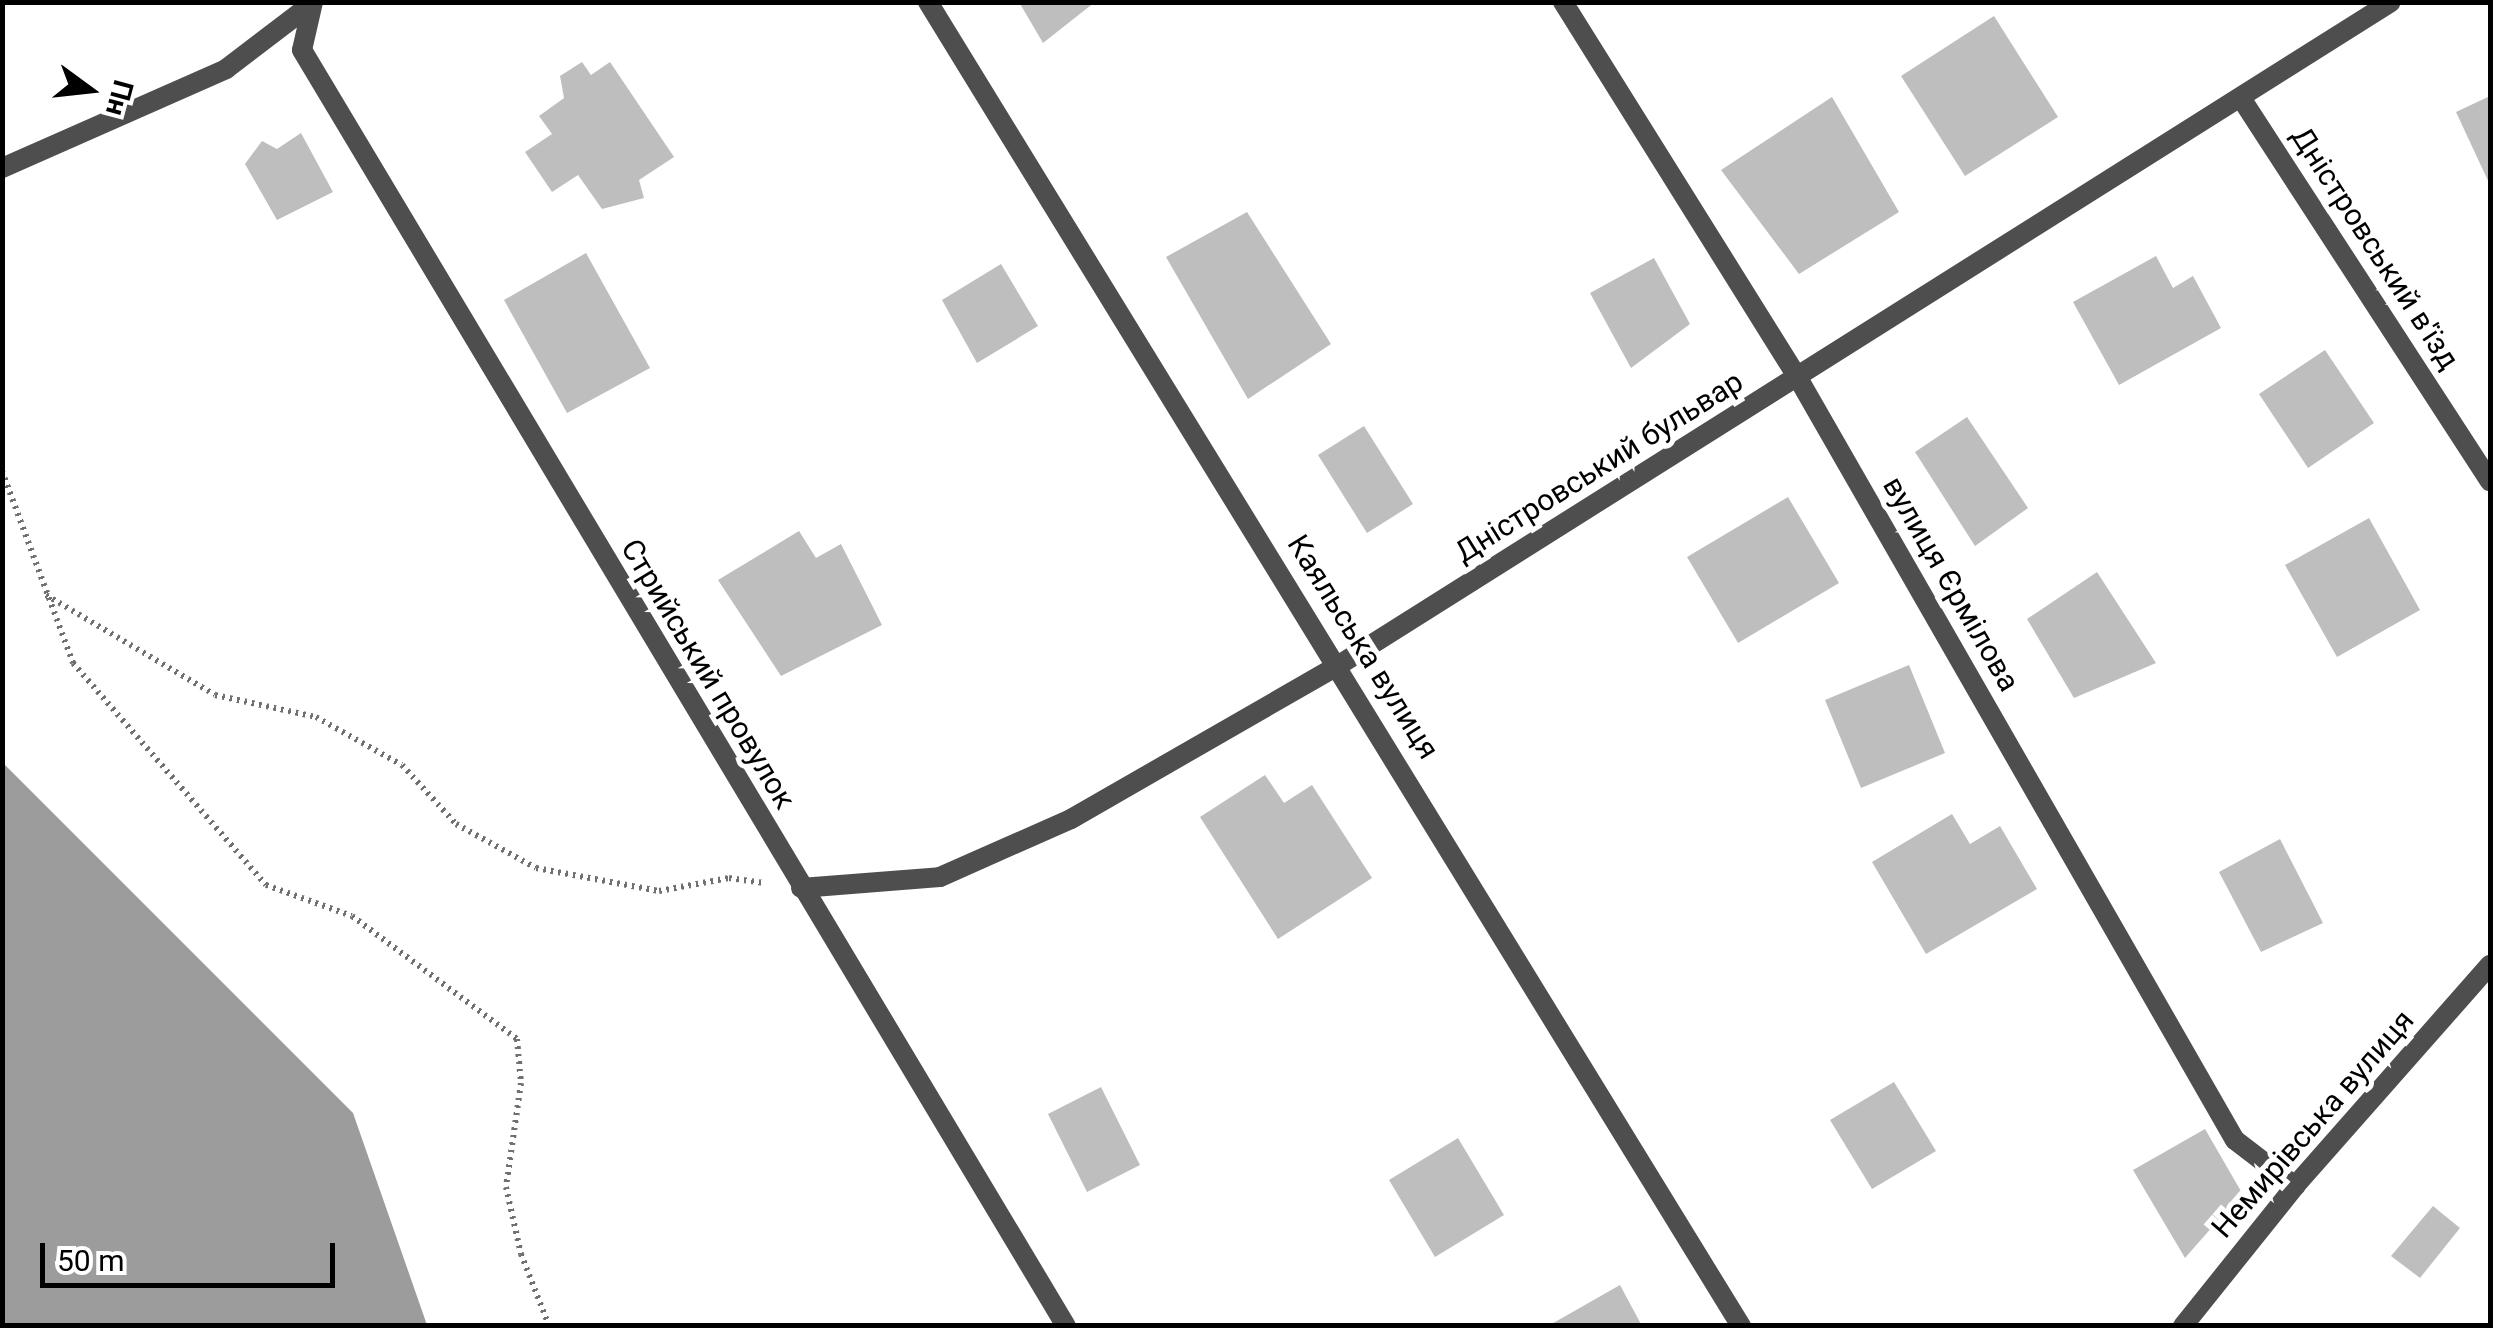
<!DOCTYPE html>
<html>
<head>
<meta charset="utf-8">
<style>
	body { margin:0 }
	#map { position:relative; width:2493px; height:1328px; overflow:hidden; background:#fff; font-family:Roboto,sans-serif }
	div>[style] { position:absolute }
	.water>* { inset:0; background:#9c9c9c }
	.building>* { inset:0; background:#bebebe }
	.path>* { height:6px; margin-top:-3px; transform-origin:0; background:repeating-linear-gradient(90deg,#707070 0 2.5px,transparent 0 7.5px) }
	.minor>* { height:20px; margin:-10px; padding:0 10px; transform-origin:10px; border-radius:10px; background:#4e4e4e }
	span { translate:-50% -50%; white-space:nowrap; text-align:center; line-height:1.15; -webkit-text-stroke:10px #fff; paint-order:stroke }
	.street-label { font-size:30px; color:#000 }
	.frame { position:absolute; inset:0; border:5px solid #000; pointer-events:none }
	.north { position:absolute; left:40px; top:40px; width:100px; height:100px; -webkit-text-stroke:8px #fff; paint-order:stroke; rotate:105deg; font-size:28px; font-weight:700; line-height:40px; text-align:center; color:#000 }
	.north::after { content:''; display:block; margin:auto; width:35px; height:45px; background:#000; clip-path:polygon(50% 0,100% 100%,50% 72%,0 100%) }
	.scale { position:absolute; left:40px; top:1243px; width:295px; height:45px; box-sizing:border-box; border:5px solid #000; border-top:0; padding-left:12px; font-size:30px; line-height:35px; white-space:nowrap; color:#000; -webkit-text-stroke:8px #fff; paint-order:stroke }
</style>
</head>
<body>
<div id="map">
	<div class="water">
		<i style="clip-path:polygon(2px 762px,353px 1113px,427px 1325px,3px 1325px)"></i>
	</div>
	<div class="building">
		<i style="clip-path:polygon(1019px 2px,1095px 2px,1043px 43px)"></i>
		<i style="clip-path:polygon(1994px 16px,2058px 117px,1965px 176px,1901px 76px)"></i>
		<i style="clip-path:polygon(582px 62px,591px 75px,610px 62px,674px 157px,639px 180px,644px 198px,602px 209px,578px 175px,552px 192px,525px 152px,552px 134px,539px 116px,564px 98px,560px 76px)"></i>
		<i style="clip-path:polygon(2490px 96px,2490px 185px,2456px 112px)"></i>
		<i style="clip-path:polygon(1832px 97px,1899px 212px,1799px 274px,1721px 170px)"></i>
		<i style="clip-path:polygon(301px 133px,333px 192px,277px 220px,245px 164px,262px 141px,277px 149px)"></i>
		<i style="clip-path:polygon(1247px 212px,1331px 344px,1248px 399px,1166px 257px)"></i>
		<i style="clip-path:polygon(586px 253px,650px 368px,567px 413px,504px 300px)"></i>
		<i style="clip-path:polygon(2156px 256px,2173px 288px,2193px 276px,2221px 328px,2119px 385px,2073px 302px)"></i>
		<i style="clip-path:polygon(1654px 258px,1690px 324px,1631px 368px,1590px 293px)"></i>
		<i style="clip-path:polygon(1001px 264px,1038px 326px,977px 363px,942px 300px)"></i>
		<i style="clip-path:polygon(2325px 350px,2374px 423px,2308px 468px,2259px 394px)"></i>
		<i style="clip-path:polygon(1967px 417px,2028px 508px,1975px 546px,1915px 452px)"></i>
		<i style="clip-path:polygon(1364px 426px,1413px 504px,1367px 533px,1318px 455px)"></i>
		<i style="clip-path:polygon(1788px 497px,1839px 583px,1738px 643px,1687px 557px)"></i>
		<i style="clip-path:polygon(2369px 518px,2420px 610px,2337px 657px,2285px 565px)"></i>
		<i style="clip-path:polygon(799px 531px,816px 558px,841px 544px,882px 625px,781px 676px,718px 580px)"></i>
		<i style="clip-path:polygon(2097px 572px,2156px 663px,2074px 698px,2027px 619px)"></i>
		<i style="clip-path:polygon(1909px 665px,1945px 753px,1861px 788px,1825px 700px)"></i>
		<i style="clip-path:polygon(1265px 775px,1284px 803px,1312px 785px,1372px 878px,1278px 939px,1200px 817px)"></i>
		<i style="clip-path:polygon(1952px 814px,1970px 844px,2000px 826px,2037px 889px,1926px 954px,1872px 862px)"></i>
		<i style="clip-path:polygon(2280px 839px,2323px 923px,2261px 952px,2219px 872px)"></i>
		<i style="clip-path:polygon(1894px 1082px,1936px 1151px,1872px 1189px,1830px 1120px)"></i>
		<i style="clip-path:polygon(1101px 1087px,1140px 1165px,1087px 1192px,1048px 1114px)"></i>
		<i style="clip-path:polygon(2205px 1129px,2242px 1193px,2185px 1258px,2133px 1170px)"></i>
		<i style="clip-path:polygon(1458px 1138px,1504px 1215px,1435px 1257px,1389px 1180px)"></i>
		<i style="clip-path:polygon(2433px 1206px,2460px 1228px,2420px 1278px,2391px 1256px)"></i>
		<i style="clip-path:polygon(1620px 1285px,1642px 1326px,1548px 1326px)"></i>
	</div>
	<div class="path">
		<i style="left:2px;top:471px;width:205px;rotate:69.7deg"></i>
		<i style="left:73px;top:663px;width:294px;rotate:49deg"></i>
		<i style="left:266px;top:885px;width:91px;rotate:19.8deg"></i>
		<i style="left:352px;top:916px;width:206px;rotate:36.7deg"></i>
		<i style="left:517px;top:1039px;width:44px;rotate:84.8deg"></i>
		<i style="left:521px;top:1083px;width:105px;rotate:98.2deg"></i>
		<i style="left:506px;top:1187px;width:69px;rotate:77.4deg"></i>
		<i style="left:521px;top:1254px;width:77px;rotate:68.7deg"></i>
		<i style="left:46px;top:595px;width:196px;rotate:30.6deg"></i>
		<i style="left:215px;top:695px;width:103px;rotate:12.3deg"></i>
		<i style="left:316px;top:717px;width:98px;rotate:29.2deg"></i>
		<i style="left:402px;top:765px;width:80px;rotate:47.5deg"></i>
		<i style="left:456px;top:824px;width:91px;rotate:28.8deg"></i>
		<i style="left:536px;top:868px;width:125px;rotate:10.6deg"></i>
		<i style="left:659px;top:891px;width:71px;rotate:-10.5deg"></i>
		<i style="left:729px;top:878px;width:36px;rotate:8deg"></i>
	</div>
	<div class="minor">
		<i style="left:313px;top:2px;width:49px;rotate:102.9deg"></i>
		<i style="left:302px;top:50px;width:1487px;rotate:59.09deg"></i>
		<i style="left:928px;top:2px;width:1554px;rotate:58.45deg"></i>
		<i style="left:1563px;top:2px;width:443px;rotate:58deg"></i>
		<i style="left:1798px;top:378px;width:878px;rotate:60.17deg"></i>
		<i style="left:2235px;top:1140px;width:76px;rotate:37.5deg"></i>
		<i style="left:2241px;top:98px;width:457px;rotate:57deg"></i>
		<i style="left:2px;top:168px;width:245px;rotate:-23.8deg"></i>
		<i style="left:226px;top:69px;width:106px;rotate:-37.3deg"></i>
		<i style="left:801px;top:888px;width:139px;rotate:-4.5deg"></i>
		<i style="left:940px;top:877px;width:143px;rotate:-23.9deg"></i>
		<i style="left:1071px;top:819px;width:309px;rotate:-29.9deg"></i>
		<i style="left:1339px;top:665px;width:1243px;rotate:-32.22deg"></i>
		<i style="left:2183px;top:1326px;width:179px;rotate:-51.3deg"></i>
		<i style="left:2295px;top:1186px;width:295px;rotate:-48.6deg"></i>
	</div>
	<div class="street-label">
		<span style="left:2375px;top:248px;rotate:57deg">Дністровський в'їзд</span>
		<span style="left:1599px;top:467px;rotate:-32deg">Дністровський бульвар</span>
		<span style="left:1951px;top:584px;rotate:60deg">вулиця Єрмілова</span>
		<span style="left:1363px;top:647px;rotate:58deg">Каяльська вулиця</span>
		<span style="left:708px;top:674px;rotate:59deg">Стрийський провулок</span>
		<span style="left:2313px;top:1124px;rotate:-49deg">Немирівська вулиця</span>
	</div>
	<div class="frame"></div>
	<div class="north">Пн</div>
	<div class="scale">50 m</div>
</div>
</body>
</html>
